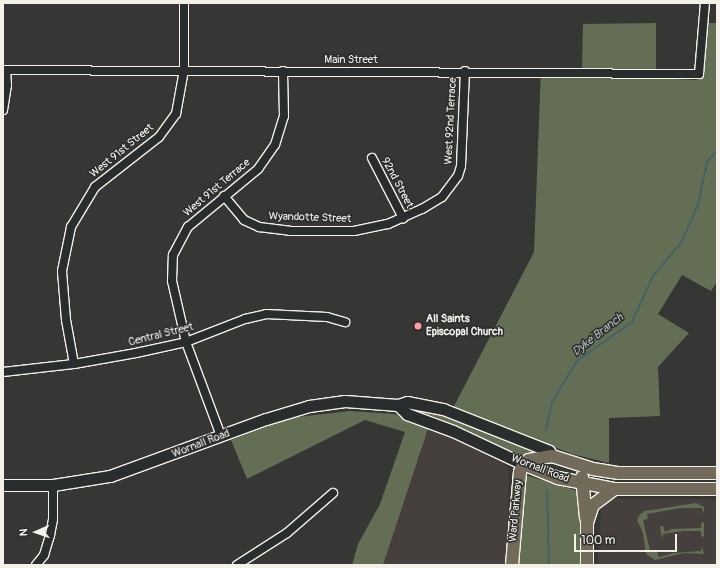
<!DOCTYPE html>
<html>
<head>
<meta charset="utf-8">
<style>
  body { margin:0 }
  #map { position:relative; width:720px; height:568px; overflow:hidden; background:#363635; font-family:Pangolin,sans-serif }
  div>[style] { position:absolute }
  .built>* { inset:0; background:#45403d }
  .green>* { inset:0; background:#636e54 }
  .stream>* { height:2px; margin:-1px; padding:0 1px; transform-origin:1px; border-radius:1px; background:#456366 }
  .roads { filter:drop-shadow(1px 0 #f4f1e8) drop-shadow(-1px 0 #f4f1e8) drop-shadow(0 1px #f4f1e8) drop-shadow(0 -1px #f4f1e8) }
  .minor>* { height:8px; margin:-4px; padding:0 4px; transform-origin:4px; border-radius:4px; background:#2a2d2e }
  .secondary>* { height:11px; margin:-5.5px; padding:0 5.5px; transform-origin:5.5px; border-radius:5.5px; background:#2a2d2e }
  .primary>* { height:12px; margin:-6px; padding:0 6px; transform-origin:6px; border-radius:6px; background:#736b5a }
  .dots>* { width:11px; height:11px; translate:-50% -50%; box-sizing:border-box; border:2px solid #2a2d2e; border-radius:50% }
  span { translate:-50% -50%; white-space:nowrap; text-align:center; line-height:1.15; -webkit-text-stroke:3px #2a2d2e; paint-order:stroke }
  .street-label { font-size:11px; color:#f4f1e8 }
  .poi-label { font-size:11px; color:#f4f1e8; font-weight:700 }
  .left { translate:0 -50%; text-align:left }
  .water-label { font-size:12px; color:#aeb8b4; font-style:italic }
  .frame { position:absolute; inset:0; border:4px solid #f4f1e8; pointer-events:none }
  .north { position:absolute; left:16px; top:512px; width:40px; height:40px; -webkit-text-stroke:3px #2a2d2e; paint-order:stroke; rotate:268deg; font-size:11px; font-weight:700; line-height:16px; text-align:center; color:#f4f1e8 }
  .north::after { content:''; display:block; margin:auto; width:14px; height:18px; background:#f4f1e8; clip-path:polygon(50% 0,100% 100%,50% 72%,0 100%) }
  .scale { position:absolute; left:574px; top:534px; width:103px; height:18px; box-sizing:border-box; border:2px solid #f4f1e8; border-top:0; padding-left:5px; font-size:12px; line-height:14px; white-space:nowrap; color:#f4f1e8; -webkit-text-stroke:3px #2a2d2e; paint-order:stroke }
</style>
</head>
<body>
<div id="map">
  <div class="built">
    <div style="clip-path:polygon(429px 426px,504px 464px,509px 469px,507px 565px,383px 565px)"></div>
    <div style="clip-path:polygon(609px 499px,717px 499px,717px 565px,597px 565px,601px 507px)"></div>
  </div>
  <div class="green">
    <div style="clip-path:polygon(656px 23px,656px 78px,696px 80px,702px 76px,708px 23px,717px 23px,717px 282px,711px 291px,682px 275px,658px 314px,689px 333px,658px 367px,660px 416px,609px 418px,609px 463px,572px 454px,453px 408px,534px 252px,541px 68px,582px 69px,583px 24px)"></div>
    <div style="clip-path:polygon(404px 405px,452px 418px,538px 451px,521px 458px,436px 417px,404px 408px)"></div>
    <div style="clip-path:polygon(350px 411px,394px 414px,429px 426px,383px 565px,352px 565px,358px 544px,380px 504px,405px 432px,365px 420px,247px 479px,231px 440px,289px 418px)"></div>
    <div style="clip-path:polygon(525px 475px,582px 492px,581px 565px,516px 565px)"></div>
    <div style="clip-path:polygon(696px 503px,704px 507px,704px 514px,702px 508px,680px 508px,647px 514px,648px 519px,643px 520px,650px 551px,656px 550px,659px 557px,674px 553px,701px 551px,702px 546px,704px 554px,684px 553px,655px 560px,646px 554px,643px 533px,637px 520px,640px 514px,645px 511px)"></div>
    <div style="clip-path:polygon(704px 522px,704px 537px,701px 536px,701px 531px,683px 531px,663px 534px,662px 540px,660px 526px,663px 526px,665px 532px,672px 529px,701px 528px,701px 523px)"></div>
  </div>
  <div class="stream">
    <div style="left:546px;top:430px;width:29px;rotate:-78deg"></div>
    <div style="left:552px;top:402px;width:48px;rotate:-58.6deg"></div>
    <div style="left:577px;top:361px;width:67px;rotate:-35.3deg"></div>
    <div style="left:632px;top:322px;width:51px;rotate:-65.5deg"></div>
    <div style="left:653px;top:276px;width:43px;rotate:-49.7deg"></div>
    <div style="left:681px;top:243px;width:42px;rotate:-65.9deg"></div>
    <div style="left:698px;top:205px;width:45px;rotate:-78.4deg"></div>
    <div style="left:707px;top:161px;width:13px;rotate:-42deg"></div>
    <div style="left:547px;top:490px;width:75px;rotate:88.5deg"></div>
  </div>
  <div class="roads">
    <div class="minor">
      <div style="left:3px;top:70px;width:696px;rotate:0.33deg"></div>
      <div style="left:699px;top:74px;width:71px;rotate:-85.2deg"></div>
      <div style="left:3px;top:110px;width:25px;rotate:-81deg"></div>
      <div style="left:7px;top:85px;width:15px;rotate:-94deg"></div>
      <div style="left:372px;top:158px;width:68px;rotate:62.7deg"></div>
      <div style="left:224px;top:196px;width:31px;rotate:50deg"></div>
      <div style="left:244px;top:220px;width:17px;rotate:25deg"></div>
      <div style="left:259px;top:227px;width:31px;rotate:7deg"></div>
      <div style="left:290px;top:231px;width:64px"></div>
      <div style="left:354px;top:231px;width:35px;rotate:-12deg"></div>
      <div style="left:388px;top:224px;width:37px;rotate:-24deg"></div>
      <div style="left:422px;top:209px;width:23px;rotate:-31deg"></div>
      <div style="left:442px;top:197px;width:26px;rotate:-53deg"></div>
      <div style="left:458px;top:176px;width:10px;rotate:-73deg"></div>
      <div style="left:461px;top:166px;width:95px;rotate:-87.6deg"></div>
      <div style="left:74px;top:364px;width:45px;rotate:-100.3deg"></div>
      <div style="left:66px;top:320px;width:49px;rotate:-94.7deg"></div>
      <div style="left:62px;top:271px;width:45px;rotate:-78.4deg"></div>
      <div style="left:71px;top:227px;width:47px;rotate:-59deg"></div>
      <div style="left:95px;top:187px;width:81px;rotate:-38deg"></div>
      <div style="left:159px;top:137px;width:29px;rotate:-54deg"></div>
      <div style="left:176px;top:114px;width:45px;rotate:-79.7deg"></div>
      <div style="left:184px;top:70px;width:67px;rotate:-90deg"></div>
      <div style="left:3px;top:372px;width:71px;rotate:-6.4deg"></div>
      <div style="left:74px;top:364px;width:63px;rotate:-10.1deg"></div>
      <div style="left:136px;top:353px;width:51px;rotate:-12.4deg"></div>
      <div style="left:186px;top:342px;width:63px;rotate:-21.3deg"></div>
      <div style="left:245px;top:319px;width:22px;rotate:-13deg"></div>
      <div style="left:266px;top:314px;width:61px;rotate:2.8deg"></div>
      <div style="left:327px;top:317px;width:19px;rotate:16deg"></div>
      <div style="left:221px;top:436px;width:100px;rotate:-110.4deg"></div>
      <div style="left:186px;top:342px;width:63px;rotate:-102.9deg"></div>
      <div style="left:172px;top:281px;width:26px;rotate:-88deg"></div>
      <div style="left:173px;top:255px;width:32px;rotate:-62deg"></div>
      <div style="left:188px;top:227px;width:91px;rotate:-39.6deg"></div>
      <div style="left:258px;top:169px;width:29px;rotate:-55deg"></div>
      <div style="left:275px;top:145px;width:30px;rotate:-73deg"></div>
      <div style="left:284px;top:116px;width:45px;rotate:-91.3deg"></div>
      <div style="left:36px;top:565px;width:13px;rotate:-51deg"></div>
      <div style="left:44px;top:555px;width:21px;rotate:-73deg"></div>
      <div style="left:50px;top:535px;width:16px;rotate:-79deg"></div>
      <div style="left:53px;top:519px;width:34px;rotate:-90deg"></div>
      <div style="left:237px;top:565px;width:59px;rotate:-32.6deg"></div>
      <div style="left:287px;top:533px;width:61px;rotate:-41deg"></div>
    </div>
    <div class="secondary">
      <div style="left:398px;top:405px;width:13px;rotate:45deg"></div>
      <div style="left:407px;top:414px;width:49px;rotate:20.3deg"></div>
      <div style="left:453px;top:431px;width:77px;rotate:25.2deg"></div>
      <div style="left:3px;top:485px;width:50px"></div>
      <div style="left:53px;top:485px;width:58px;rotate:-9deg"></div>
      <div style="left:110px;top:476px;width:166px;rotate:-20.1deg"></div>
      <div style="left:266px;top:419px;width:45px;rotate:-16.8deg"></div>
      <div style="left:309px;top:406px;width:36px;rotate:-8deg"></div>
      <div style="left:345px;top:401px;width:53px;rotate:4.3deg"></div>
      <div style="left:398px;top:405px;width:9px;rotate:-18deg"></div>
      <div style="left:407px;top:402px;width:37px;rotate:11deg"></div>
      <div style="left:443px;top:409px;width:114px;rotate:21.6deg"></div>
      <div style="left:549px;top:451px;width:6px;rotate:59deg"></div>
    </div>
    <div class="primary">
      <div style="left:523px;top:464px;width:38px;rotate:22deg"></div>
      <div style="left:558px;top:478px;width:57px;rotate:11.1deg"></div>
      <div style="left:614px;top:489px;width:103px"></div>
      <div style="left:582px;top:477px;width:41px;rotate:84.4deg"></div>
      <div style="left:512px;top:565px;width:93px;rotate:-85.1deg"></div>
      <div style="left:520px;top:472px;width:9px;rotate:-69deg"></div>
      <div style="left:523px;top:464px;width:7px;rotate:-34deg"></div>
      <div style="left:529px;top:460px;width:23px;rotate:-10deg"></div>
      <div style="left:552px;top:456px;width:43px;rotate:17.6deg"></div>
      <div style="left:593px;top:469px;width:26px;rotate:9deg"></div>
      <div style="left:619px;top:473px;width:98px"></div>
      <div style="left:587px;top:565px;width:42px;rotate:-90deg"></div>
      <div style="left:587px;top:523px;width:19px;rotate:-72deg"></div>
      <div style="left:593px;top:505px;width:26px;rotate:-37deg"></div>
    </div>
  </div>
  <div class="dots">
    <div style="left:418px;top:326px;background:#ff9aa2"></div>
  </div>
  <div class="street-label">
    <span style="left:351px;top:60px">Main Street</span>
    <span style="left:451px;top:121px;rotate:-87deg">West 92nd Terrace</span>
    <span style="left:122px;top:151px;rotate:-39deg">West 91st Street</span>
    <span style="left:397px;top:183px;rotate:62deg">92nd Street</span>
    <span style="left:217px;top:188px;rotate:-40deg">West 91st Terrace</span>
    <span style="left:310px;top:218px;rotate:2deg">Wyandotte Street</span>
    <span style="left:161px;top:335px;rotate:-14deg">Central Street</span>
    <span style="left:201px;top:444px;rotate:-21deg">Wornall Road</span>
    <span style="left:540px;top:469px;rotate:21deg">Wornall Road</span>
    <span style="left:516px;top:511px;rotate:-85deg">Ward Parkway</span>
  </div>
  <div class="poi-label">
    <span class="left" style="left:426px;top:326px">All Saints<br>Episcopal Church</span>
  </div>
  <div class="water-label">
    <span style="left:598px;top:335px;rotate:-38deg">Dyke Branch</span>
  </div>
  <div class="frame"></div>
  <div class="north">N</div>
  <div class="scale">100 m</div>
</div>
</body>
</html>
